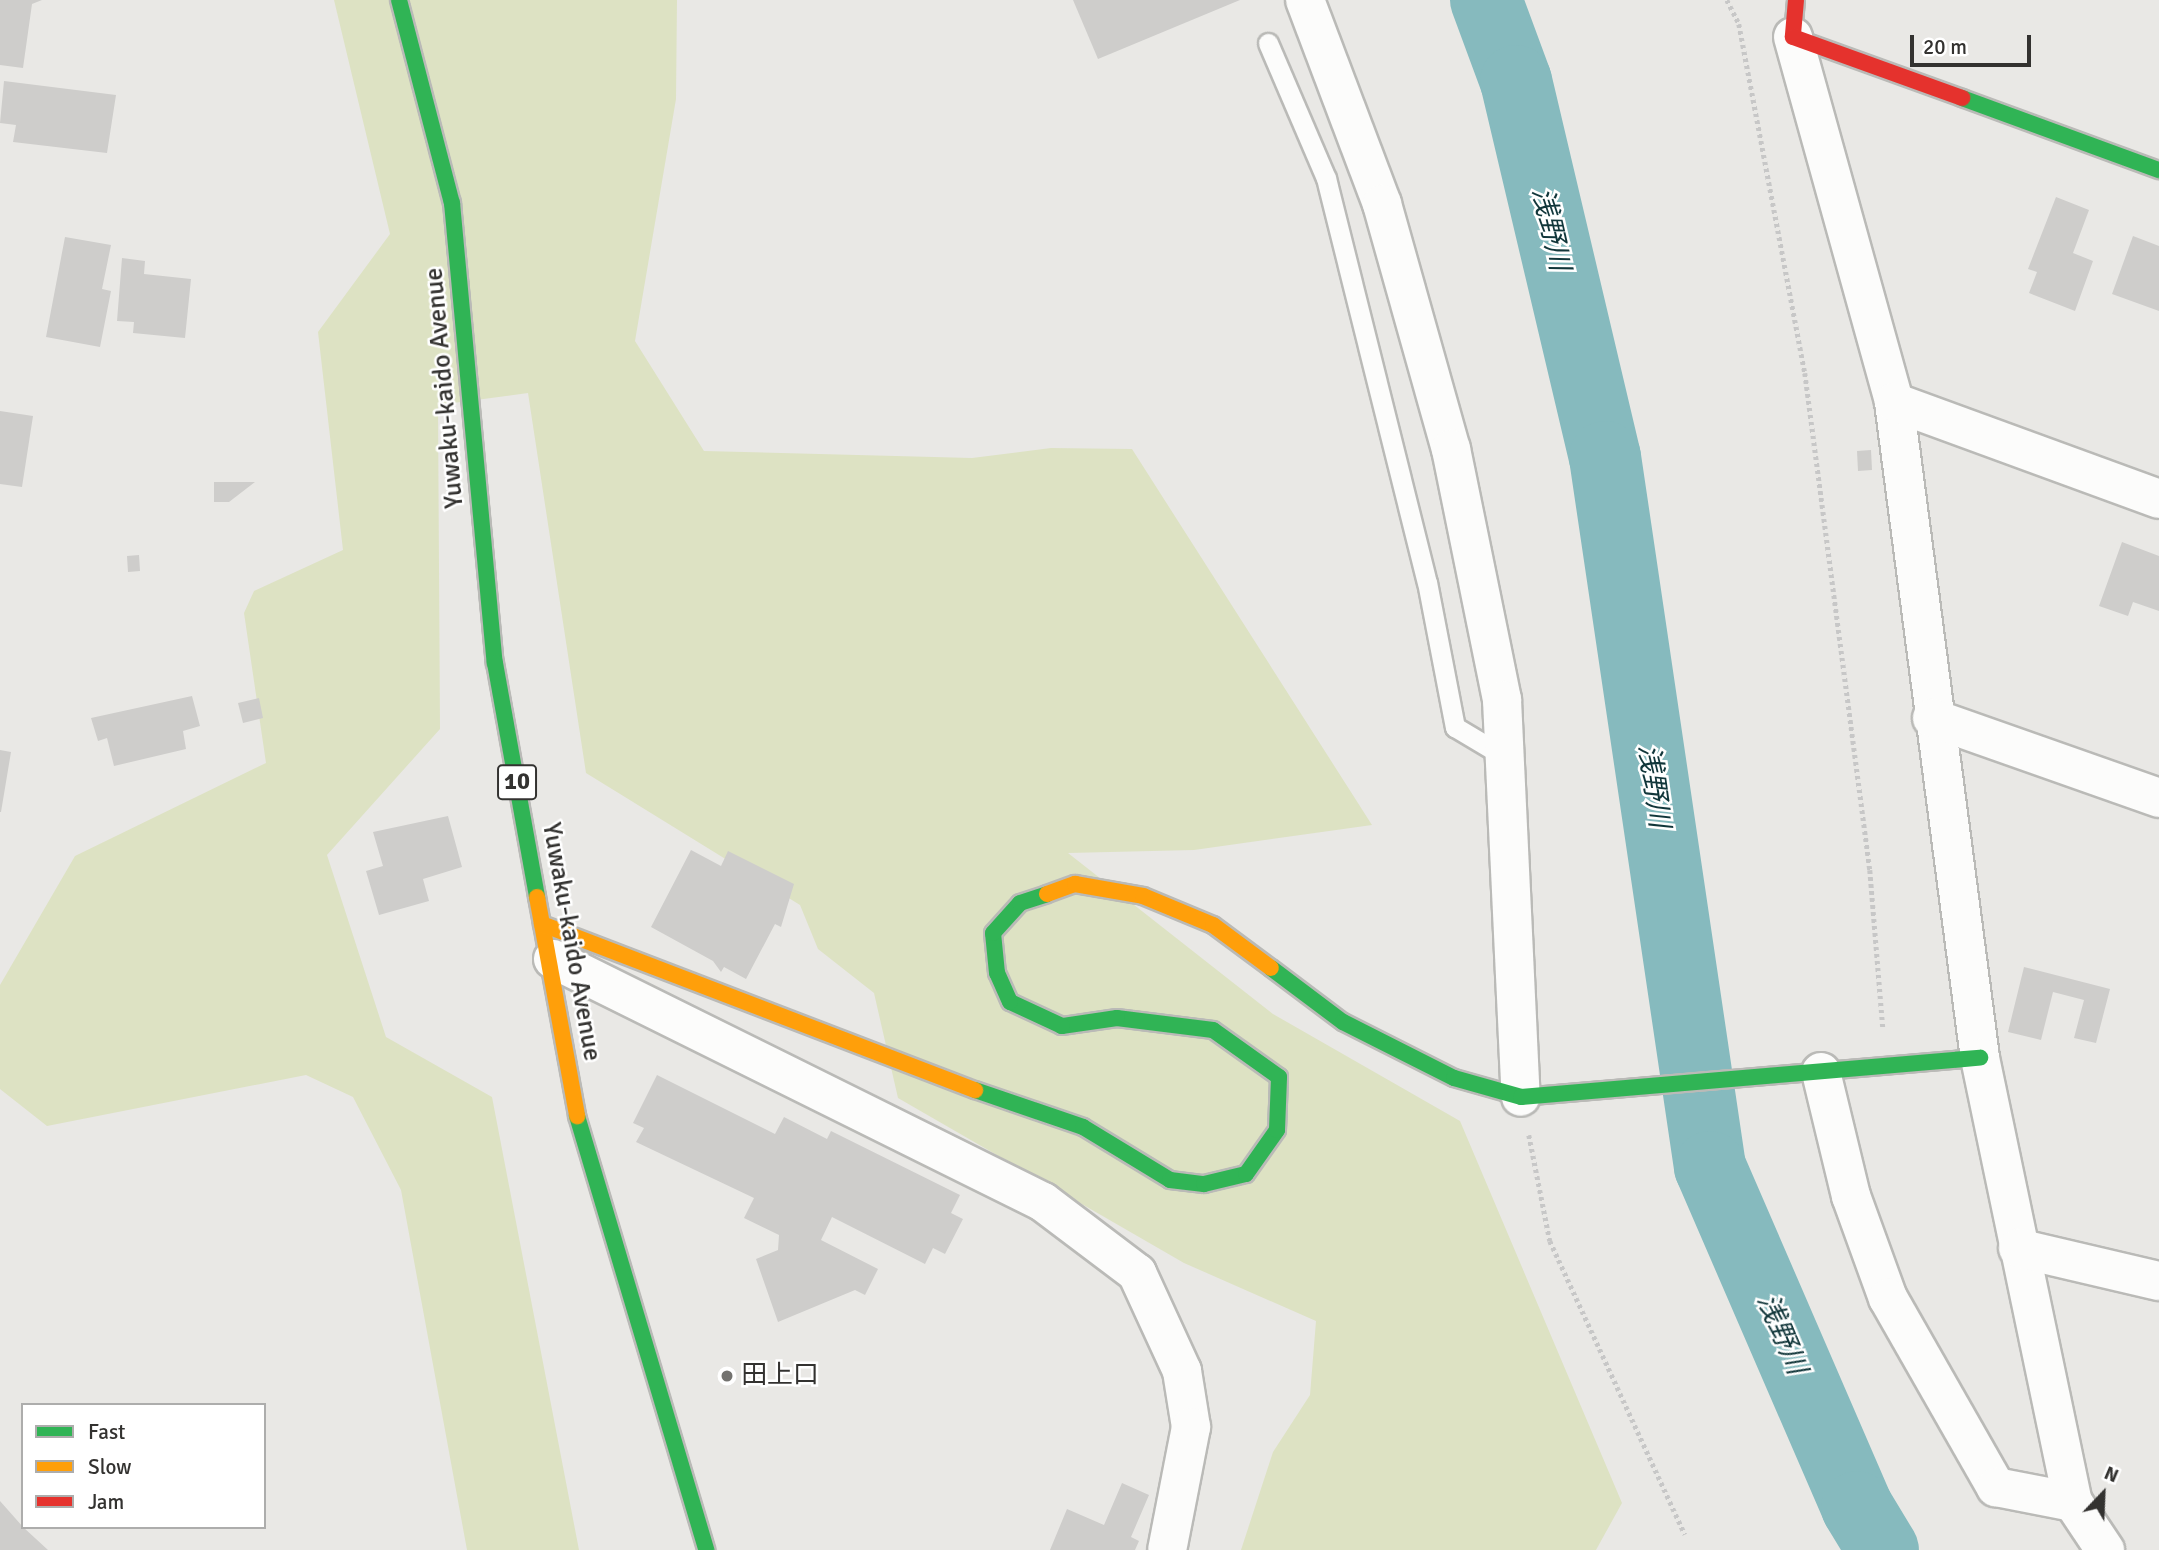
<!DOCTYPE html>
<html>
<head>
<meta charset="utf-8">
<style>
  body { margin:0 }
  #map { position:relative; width:2159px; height:1550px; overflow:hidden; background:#e9e8e5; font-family:Signika,"Noto Sans JP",sans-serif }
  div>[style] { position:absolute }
  .green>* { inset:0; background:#dde2c3 }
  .river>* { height:72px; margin:-36px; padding:0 36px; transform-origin:36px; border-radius:36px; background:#86babe }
  .building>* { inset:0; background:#cecdcb }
  .path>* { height:4.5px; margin-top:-2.25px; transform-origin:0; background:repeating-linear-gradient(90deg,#c7c7c7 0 3.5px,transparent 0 7px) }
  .roads { filter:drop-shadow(2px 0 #babab7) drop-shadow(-2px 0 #babab7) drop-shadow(0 2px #babab7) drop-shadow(0 -2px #babab7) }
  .lane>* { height:19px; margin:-9.5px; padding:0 9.5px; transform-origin:9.5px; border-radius:9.5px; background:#fcfcfb }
  .street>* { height:38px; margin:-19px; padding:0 19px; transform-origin:19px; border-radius:19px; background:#fcfcfb }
  .fast>* { height:16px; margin:-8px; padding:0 8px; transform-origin:8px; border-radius:8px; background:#30b455 }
  .slow>* { height:16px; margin:-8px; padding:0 8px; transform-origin:8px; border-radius:8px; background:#ff9f0a }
  .jam>* { height:16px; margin:-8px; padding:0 8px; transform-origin:8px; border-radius:8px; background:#e5322d }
  .dots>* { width:19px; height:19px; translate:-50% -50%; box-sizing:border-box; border:4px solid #fff; border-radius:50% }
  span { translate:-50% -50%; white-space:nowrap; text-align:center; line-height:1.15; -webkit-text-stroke:5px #fff; paint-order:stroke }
  .shield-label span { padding:2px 5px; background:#fff; border:2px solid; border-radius:5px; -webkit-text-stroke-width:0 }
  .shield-label { font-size:24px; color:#333230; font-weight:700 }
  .street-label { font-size:26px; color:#333230 }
  .poi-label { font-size:26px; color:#333230 }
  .left { translate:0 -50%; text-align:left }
  .water-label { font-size:28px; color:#11363a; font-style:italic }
  .legend { position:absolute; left:21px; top:1403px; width:245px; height:126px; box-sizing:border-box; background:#fff; border:2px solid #adadac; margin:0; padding:9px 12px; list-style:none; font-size:21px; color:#333230 }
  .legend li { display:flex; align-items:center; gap:14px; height:35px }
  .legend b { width:35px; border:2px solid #adadac }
  .north { position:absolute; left:2068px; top:1459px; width:70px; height:70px; -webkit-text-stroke:5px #fff; paint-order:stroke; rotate:23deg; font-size:19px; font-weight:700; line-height:28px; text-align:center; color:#333230 }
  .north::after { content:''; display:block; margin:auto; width:24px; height:32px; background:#333230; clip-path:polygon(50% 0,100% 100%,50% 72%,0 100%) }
  .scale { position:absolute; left:1910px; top:35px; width:121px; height:32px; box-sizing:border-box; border:4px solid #333230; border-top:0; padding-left:9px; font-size:21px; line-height:24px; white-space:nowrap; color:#333230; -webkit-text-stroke:5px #fff; paint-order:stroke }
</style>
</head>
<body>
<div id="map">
  <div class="green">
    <div style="clip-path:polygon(334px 0,677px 0,676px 99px,635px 341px,704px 451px,972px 458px,1051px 448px,1132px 449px,1372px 825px,1194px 850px,1068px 853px,1273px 1014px,1460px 1121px,1622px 1503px,1596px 1550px,1241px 1550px,1273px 1452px,1310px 1395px,1316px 1321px,1184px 1263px,898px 1098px,874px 993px,818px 949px,800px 905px,586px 773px,528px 393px,438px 405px,440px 729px,327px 855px,386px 1037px,492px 1097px,579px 1550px,467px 1550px,401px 1190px,353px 1097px,306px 1075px,47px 1126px,0 1089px,0 985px,75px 856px,266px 763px,244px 613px,254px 591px,343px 550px,318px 332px,390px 234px)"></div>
  </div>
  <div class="river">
    <div style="left:1486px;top:0;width:86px;rotate:69.7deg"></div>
    <div style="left:1516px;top:81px;width:386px;rotate:76.7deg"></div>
    <div style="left:1605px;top:457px;width:718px;rotate:81.59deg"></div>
    <div style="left:1710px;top:1167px;width:370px;rotate:66.6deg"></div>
    <div style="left:1857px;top:1507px;width:50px;rotate:58.8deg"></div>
  </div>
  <div class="building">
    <div style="clip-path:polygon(0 0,42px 0,32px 4px,23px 68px,0 65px)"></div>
    <div style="clip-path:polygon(1073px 0,1240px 0,1098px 59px)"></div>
    <div style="clip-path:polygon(4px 81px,116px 95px,107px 153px,13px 142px,16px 125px,0 123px)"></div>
    <div style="clip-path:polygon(2056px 197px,2089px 210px,2073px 253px,2093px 261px,2075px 311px,2029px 293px,2037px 272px,2028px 269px)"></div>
    <div style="clip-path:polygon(2133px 236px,2159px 246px,2159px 311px,2112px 294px)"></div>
    <div style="clip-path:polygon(65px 237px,111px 245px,102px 289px,111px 291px,100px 347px,46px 337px)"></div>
    <div style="clip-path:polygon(122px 258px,145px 261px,144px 274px,191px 279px,185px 338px,133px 333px,134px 322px,117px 321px)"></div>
    <div style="clip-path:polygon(0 411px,33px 416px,22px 487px,0 484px)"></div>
    <div style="clip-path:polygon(1871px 450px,1872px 470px,1858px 471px,1857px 451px)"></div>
    <div style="clip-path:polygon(214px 482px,255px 482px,229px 502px,214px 502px)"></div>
    <div style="clip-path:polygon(2122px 542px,2159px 556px,2159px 611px,2133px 602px,2128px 616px,2099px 606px)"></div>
    <div style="clip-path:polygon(139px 555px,140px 571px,128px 572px,127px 556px)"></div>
    <div style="clip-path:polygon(192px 696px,200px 726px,183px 731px,186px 749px,114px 766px,107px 738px,98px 741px,91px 718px)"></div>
    <div style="clip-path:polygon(259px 698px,263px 718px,243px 723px,238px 703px)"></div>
    <div style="clip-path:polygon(0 750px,11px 752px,1px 812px,0 812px)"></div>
    <div style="clip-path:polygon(448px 816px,462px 867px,423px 879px,429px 901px,379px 915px,366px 871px,383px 866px,373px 832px)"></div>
    <div style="clip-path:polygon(691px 850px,721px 866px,728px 851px,794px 884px,781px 927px,775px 924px,746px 979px,724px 967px,721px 972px,713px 961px,651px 927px)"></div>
    <div style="clip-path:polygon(2024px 967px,2110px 989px,2096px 1043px,2074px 1038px,2084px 1000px,2053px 992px,2041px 1040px,2008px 1032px)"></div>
    <div style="clip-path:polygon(657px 1075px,775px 1134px,784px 1117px,827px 1139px,831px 1131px,960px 1195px,951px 1213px,963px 1219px,945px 1254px,933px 1248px,925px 1264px,832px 1217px,821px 1240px,878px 1269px,865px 1295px,855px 1290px,778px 1322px,756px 1259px,778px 1250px,779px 1235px,744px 1218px,754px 1198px,636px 1142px,644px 1128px,633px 1123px)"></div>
    <div style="clip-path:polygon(1122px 1483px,1149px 1495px,1131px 1537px,1139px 1541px,1135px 1550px,1050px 1550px,1067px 1509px,1104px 1525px)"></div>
    <div style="clip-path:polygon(0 1501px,23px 1527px,48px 1550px,0 1550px)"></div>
  </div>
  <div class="path">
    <div style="left:1727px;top:0;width:27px;rotate:63deg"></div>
    <div style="left:1739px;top:24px;width:355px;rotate:79.3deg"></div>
    <div style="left:1805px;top:373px;width:501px;rotate:82.55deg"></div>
    <div style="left:1870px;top:870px;width:159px;rotate:85.3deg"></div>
    <div style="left:1529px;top:1135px;width:108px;rotate:78.8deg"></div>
    <div style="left:1550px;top:1241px;width:323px;rotate:65.3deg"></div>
  </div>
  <div class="roads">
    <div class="lane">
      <div style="left:1268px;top:43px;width:147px;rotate:66.8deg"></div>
      <div style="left:1326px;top:178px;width:416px;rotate:76deg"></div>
      <div style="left:1427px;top:582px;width:148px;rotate:79.1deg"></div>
      <div style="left:1455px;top:727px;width:61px;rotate:30.8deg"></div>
    </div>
    <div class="street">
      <div style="left:1305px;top:0;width:218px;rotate:69.3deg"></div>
      <div style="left:1382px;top:204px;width:255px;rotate:74.3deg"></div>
      <div style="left:1451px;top:449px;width:256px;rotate:78.5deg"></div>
      <div style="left:1502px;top:700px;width:397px;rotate:87.3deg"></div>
      <div style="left:1793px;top:37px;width:379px;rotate:74.5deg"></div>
      <div style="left:1894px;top:402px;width:662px;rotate:82.53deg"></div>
      <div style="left:1980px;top:1058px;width:454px;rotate:78.2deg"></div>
      <div style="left:2073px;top:1502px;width:58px;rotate:56.3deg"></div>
      <div style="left:1894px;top:402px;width:282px;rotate:20.1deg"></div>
      <div style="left:1932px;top:718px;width:241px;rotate:19.4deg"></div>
      <div style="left:553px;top:959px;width:547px;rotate:26.38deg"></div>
      <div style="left:1043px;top:1202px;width:118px;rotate:37.1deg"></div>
      <div style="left:1137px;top:1273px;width:108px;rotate:65.3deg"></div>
      <div style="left:1182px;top:1371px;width:57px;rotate:80.9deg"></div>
      <div style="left:1191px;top:1427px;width:125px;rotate:101deg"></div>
      <div style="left:1821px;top:1072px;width:128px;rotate:76.4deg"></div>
      <div style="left:1851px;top:1196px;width:109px;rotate:70.1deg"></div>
      <div style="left:1888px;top:1298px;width:218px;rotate:60.3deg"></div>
      <div style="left:1996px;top:1487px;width:78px;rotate:11deg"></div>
      <div style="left:2018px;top:1248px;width:145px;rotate:13.2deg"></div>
    </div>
    <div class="fast">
      <div style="left:399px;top:0;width:210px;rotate:75.4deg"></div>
      <div style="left:452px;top:203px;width:462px;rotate:84.7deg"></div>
      <div style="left:495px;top:663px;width:238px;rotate:79.8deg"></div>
      <div style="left:1962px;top:98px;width:210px;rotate:20.1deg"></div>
      <div style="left:1271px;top:968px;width:90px;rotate:36.9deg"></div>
      <div style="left:1343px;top:1022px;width:124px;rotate:26.8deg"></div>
      <div style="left:1454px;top:1078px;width:70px;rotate:15.8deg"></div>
      <div style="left:1521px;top:1097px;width:461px;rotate:-4.9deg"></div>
      <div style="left:975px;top:1090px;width:114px;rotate:18.9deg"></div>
      <div style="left:1083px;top:1127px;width:102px;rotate:31.3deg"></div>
      <div style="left:1170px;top:1180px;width:34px;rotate:7deg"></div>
      <div style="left:1204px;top:1184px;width:43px;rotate:-13.4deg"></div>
      <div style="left:1246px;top:1174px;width:54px;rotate:-54.8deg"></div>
      <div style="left:1277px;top:1130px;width:53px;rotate:-87.8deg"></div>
      <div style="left:1279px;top:1077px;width:81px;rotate:-144.5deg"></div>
      <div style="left:1213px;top:1030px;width:97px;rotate:-172.9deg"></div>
      <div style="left:1117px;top:1018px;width:56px;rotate:171.7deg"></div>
      <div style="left:1062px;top:1026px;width:57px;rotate:-155.2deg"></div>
      <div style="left:1010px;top:1002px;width:32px;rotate:-114deg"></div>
      <div style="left:997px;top:973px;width:40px;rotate:-95.7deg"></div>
      <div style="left:993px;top:933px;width:40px;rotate:-48deg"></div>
      <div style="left:1020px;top:903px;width:28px;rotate:-18deg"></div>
      <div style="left:577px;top:1116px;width:453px;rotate:73.4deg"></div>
    </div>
    <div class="slow">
      <div style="left:1047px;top:894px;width:30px;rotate:-20deg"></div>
      <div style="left:1075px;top:884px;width:69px;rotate:10deg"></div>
      <div style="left:1143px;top:896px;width:76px;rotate:22.5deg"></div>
      <div style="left:1213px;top:925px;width:72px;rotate:36.6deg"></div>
      <div style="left:537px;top:897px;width:223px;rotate:79.6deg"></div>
      <div style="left:542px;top:924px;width:464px;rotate:21deg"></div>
    </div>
    <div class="jam">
      <div style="left:1796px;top:0;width:37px;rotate:95deg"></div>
      <div style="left:1793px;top:37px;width:180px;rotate:19.8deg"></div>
    </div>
  </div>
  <div class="dots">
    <div style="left:727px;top:1376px;background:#73726f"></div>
  </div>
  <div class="shield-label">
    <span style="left:517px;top:782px">10</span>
  </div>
  <div class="street-label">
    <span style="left:445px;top:388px;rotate:-95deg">Yuwaku-kaido Avenue</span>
    <span style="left:571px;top:942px;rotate:80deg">Yuwaku-kaido Avenue</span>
  </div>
  <div class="poi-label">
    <span class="left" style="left:741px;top:1376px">田上口</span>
  </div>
  <div class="water-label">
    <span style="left:1551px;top:229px;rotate:77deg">浅野川</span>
    <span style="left:1654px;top:786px;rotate:82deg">浅野川</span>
    <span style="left:1782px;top:1334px;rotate:67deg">浅野川</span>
  </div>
  <ul class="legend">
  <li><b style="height:9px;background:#30b455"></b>Fast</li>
  <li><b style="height:9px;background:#ff9f0a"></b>Slow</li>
  <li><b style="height:9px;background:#e5322d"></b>Jam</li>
  </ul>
  <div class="north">N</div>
  <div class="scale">20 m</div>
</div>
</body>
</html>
